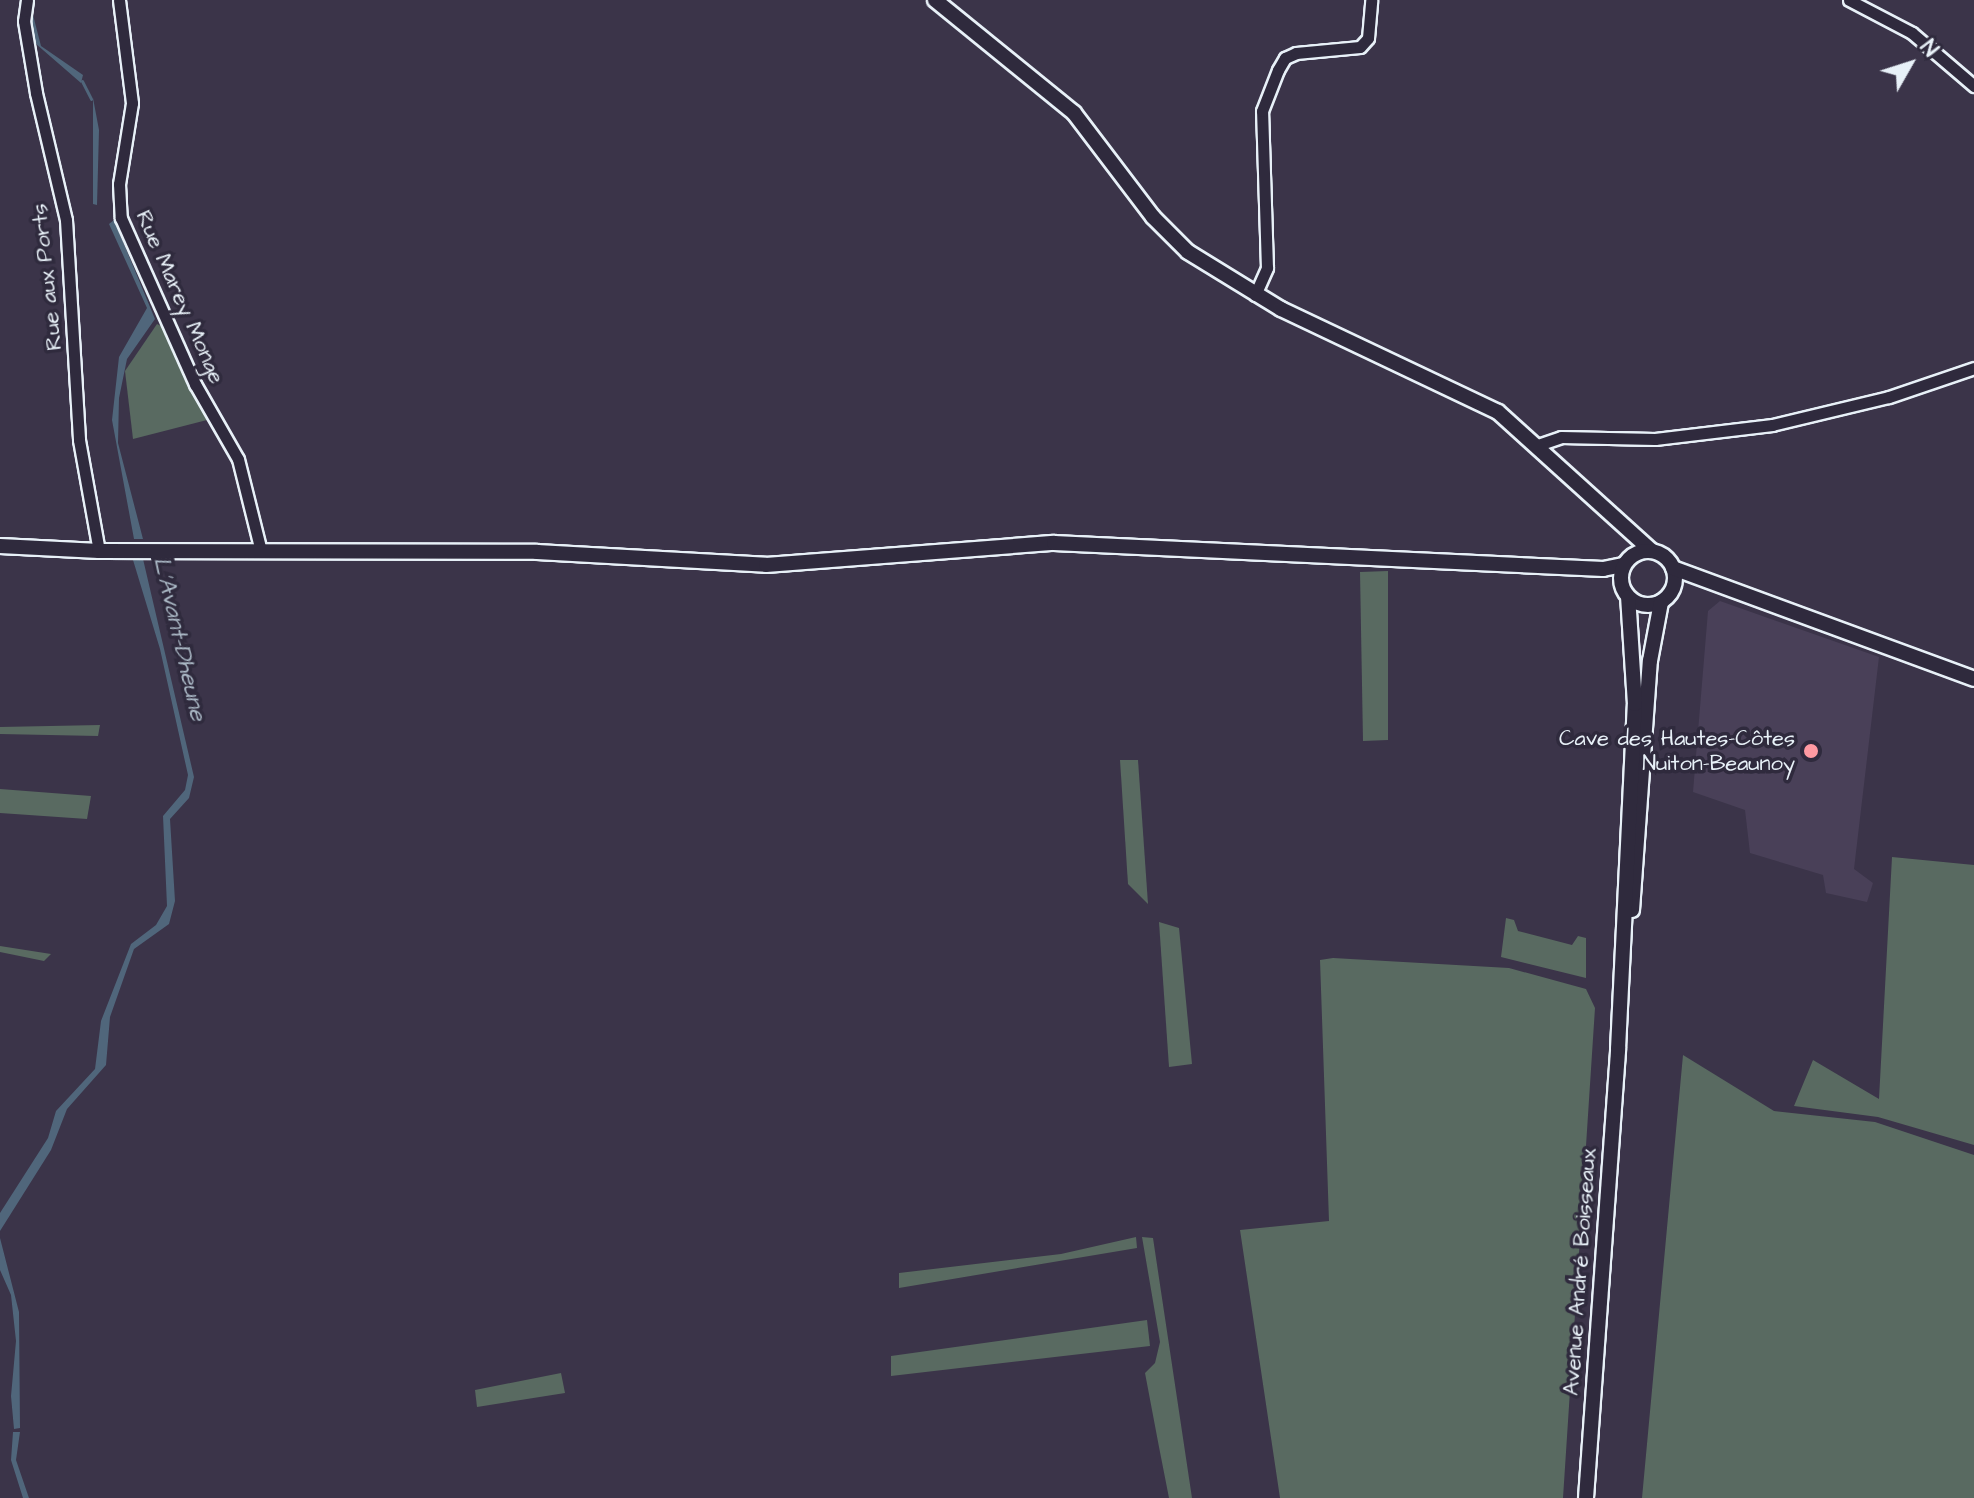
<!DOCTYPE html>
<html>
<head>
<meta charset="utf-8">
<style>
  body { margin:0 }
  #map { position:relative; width:1974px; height:1498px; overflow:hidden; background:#3b3449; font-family:"Architects Daughter",sans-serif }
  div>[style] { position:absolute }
  .built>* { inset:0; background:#494058 }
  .green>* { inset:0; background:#596a61 }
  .water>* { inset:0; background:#50667b }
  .stream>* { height:3px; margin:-1.5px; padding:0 1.5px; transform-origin:1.5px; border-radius:1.5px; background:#50667b }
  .roads { filter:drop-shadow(2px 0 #e8f1f8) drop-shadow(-2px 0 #e8f1f8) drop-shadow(0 2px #e8f1f8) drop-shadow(0 -2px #e8f1f8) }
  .minor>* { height:11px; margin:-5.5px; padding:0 5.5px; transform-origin:5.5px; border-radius:5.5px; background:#2f2a3d }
  .major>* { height:14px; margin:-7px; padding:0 7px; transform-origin:7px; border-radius:7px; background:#2f2a3d }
  .major>.ring { margin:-7px; padding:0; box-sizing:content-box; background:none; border:14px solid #2f2a3d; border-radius:50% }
  .dots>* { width:22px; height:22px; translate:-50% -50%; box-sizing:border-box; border:4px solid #2f2a3d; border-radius:50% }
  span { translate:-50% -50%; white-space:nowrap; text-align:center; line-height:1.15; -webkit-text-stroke:7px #2f2a3d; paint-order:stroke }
  .street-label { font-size:22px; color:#e8f1f8 }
  .poi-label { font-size:22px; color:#e8f1f8 }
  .right { translate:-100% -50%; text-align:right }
  .water-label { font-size:24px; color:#abb9c6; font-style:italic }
  .north { position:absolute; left:1870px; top:24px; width:80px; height:80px; -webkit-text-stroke:6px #2f2a3d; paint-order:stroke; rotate:51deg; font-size:22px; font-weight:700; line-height:32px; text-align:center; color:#e8f1f8 }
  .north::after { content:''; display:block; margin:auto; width:28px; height:36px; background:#e8f1f8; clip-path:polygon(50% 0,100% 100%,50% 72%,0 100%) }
</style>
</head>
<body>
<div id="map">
  <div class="built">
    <div style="clip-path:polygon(1720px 601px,1879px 657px,1854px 869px,1873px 883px,1867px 902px,1826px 893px,1823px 875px,1750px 853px,1745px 810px,1693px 792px,1708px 611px)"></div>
  </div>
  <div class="green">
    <div style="clip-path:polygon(157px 324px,163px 327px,207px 420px,133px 439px,125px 371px)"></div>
    <div style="clip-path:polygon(1388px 571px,1388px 740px,1363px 741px,1360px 572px)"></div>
    <div style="clip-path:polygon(100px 725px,98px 736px,0 734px,0 727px)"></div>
    <div style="clip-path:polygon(1120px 760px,1138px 760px,1148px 904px,1128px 884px)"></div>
    <div style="clip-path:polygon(0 789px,91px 796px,87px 819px,0 813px)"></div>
    <div style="clip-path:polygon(1892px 857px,1974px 865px,1974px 1145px,1878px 1117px,1794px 1106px,1813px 1060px,1879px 1099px)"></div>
    <div style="clip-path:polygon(1506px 918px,1514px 920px,1518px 931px,1572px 945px,1578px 936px,1586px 938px,1586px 978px,1501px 957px)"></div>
    <div style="clip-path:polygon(1159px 922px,1179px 928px,1192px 1064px,1169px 1067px)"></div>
    <div style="clip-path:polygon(0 946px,51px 954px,44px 961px,0 952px)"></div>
    <div style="clip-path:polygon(1333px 958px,1509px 968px,1586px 989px,1595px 1008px,1563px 1498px,1280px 1498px,1240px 1230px,1329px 1221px,1320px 960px)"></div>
    <div style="clip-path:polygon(1683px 1055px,1774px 1111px,1875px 1122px,1974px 1155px,1974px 1498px,1642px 1498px)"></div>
    <div style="clip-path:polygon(1136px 1237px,1137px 1248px,899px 1288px,899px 1273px,1061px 1254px)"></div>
    <div style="clip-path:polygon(1142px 1237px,1153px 1238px,1192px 1498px,1169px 1498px,1159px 1447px,1145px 1373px,1155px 1363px,1160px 1342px)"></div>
    <div style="clip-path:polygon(1147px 1320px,1150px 1346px,891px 1376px,891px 1356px)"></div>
    <div style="clip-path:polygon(561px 1373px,565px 1393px,477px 1407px,475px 1390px)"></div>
  </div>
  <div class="water">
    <div style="clip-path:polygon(32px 11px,41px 46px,83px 75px,81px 83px,28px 37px,27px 12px)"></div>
    <div style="clip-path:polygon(93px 98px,99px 130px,97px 205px,93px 204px)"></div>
    <div style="clip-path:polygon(114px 220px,155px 319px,127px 359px,119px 398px,118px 443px,143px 539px,134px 539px,112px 420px,119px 357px,147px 308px,109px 224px)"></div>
    <div style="clip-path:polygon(143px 559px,194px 777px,189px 798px,170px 819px,175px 901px,169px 924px,134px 949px,110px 1017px,106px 1065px,67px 1109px,51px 1150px,0 1231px,0 1213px,48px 1138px,56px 1111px,95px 1069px,101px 1021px,131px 944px,156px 925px,167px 906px,163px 816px,185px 790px,188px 775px,160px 649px,133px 560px)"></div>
    <div style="clip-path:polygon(0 1238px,19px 1312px,20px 1428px,14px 1429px,11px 1396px,16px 1341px,11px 1295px,0 1270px)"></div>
    <div style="clip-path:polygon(13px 1432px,20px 1432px,16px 1460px,29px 1498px,23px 1498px,11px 1460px)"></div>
  </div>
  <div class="stream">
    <div style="left:82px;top:81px;width:20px;rotate:63deg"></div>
  </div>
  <div class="roads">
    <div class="minor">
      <div style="left:27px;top:0;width:21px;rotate:98deg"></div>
      <div style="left:24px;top:21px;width:73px;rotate:80.5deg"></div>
      <div style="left:36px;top:93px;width:130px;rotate:76.7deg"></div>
      <div style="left:66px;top:220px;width:220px;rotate:86.6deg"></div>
      <div style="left:79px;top:440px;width:113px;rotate:79.8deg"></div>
      <div style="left:119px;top:0;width:104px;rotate:82.8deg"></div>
      <div style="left:132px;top:103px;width:82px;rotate:99.1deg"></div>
      <div style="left:119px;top:184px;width:34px;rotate:87deg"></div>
      <div style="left:121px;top:218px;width:182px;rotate:66deg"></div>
      <div style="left:195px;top:384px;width:86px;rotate:60.2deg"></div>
      <div style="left:238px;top:459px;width:95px;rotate:76deg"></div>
      <div style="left:1849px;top:0;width:71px;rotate:27.6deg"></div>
      <div style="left:1912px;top:33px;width:82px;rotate:40.5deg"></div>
      <div style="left:1255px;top:295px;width:30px;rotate:-66deg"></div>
      <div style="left:1267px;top:268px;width:157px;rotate:-91.8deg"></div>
      <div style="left:1262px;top:111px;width:44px;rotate:-68.7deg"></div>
      <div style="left:1278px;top:70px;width:14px;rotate:-60deg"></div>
      <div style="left:1285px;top:58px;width:12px;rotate:-24deg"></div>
      <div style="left:1296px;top:53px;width:64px;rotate:-5.4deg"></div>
      <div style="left:1360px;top:47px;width:12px;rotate:-48deg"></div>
      <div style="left:1368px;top:38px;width:38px;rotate:-85deg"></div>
      <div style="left:1538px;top:445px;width:24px;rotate:-19deg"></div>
      <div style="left:1561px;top:437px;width:94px;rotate:1.2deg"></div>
      <div style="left:1655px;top:439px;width:118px;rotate:-6.8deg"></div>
      <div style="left:1772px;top:425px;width:120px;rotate:-13.5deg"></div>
      <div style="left:1889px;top:397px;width:90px;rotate:-18.8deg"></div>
    </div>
    <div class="major">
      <div style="left:935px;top:0;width:179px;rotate:39.1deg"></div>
      <div style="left:1074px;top:113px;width:131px;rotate:52.8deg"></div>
      <div style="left:1153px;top:217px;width:49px;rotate:45deg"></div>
      <div style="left:1188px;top:252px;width:109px;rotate:31.5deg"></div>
      <div style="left:1281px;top:309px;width:240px;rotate:25.4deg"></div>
      <div style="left:1498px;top:412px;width:207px;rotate:42.1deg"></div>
      <div style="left:0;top:546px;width:99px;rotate:2.9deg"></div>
      <div style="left:99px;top:551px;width:438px;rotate:0.1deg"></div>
      <div style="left:537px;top:552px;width:229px;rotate:3.2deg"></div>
      <div style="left:766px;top:565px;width:289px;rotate:-4.4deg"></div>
      <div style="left:1054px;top:543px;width:550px;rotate:2.71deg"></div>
      <div style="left:1603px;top:569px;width:21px;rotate:-11deg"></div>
      <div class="ring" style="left:1621px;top:551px;width:40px;height:40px"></div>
      <div style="left:1673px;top:568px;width:321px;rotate:20.2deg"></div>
      <div style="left:1632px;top:910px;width:250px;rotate:-85.9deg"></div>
      <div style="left:1650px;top:661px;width:60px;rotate:-79.4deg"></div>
      <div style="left:1586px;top:1498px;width:450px;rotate:-85.9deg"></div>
      <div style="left:1618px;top:1049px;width:345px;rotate:-87.2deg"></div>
      <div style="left:1635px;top:704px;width:107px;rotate:-93.7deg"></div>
    </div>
  </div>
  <div class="dots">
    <div style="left:1811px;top:751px;background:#ff9aa2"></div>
  </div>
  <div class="street-label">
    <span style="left:47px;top:277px;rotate:-96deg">Rue aux Ports</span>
    <span style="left:180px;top:297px;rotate:66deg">Rue Marey Monge</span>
    <span style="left:1580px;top:1272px;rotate:-86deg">Avenue André Boisseaux</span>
  </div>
  <div class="poi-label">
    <span class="right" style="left:1795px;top:751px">Cave des Hautes-Côtes<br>Nuiton-Beaunoy</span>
  </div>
  <div class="water-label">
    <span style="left:179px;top:639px;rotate:77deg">L'Avant-Dheune</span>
  </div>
  <div class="north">N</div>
</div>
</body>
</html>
